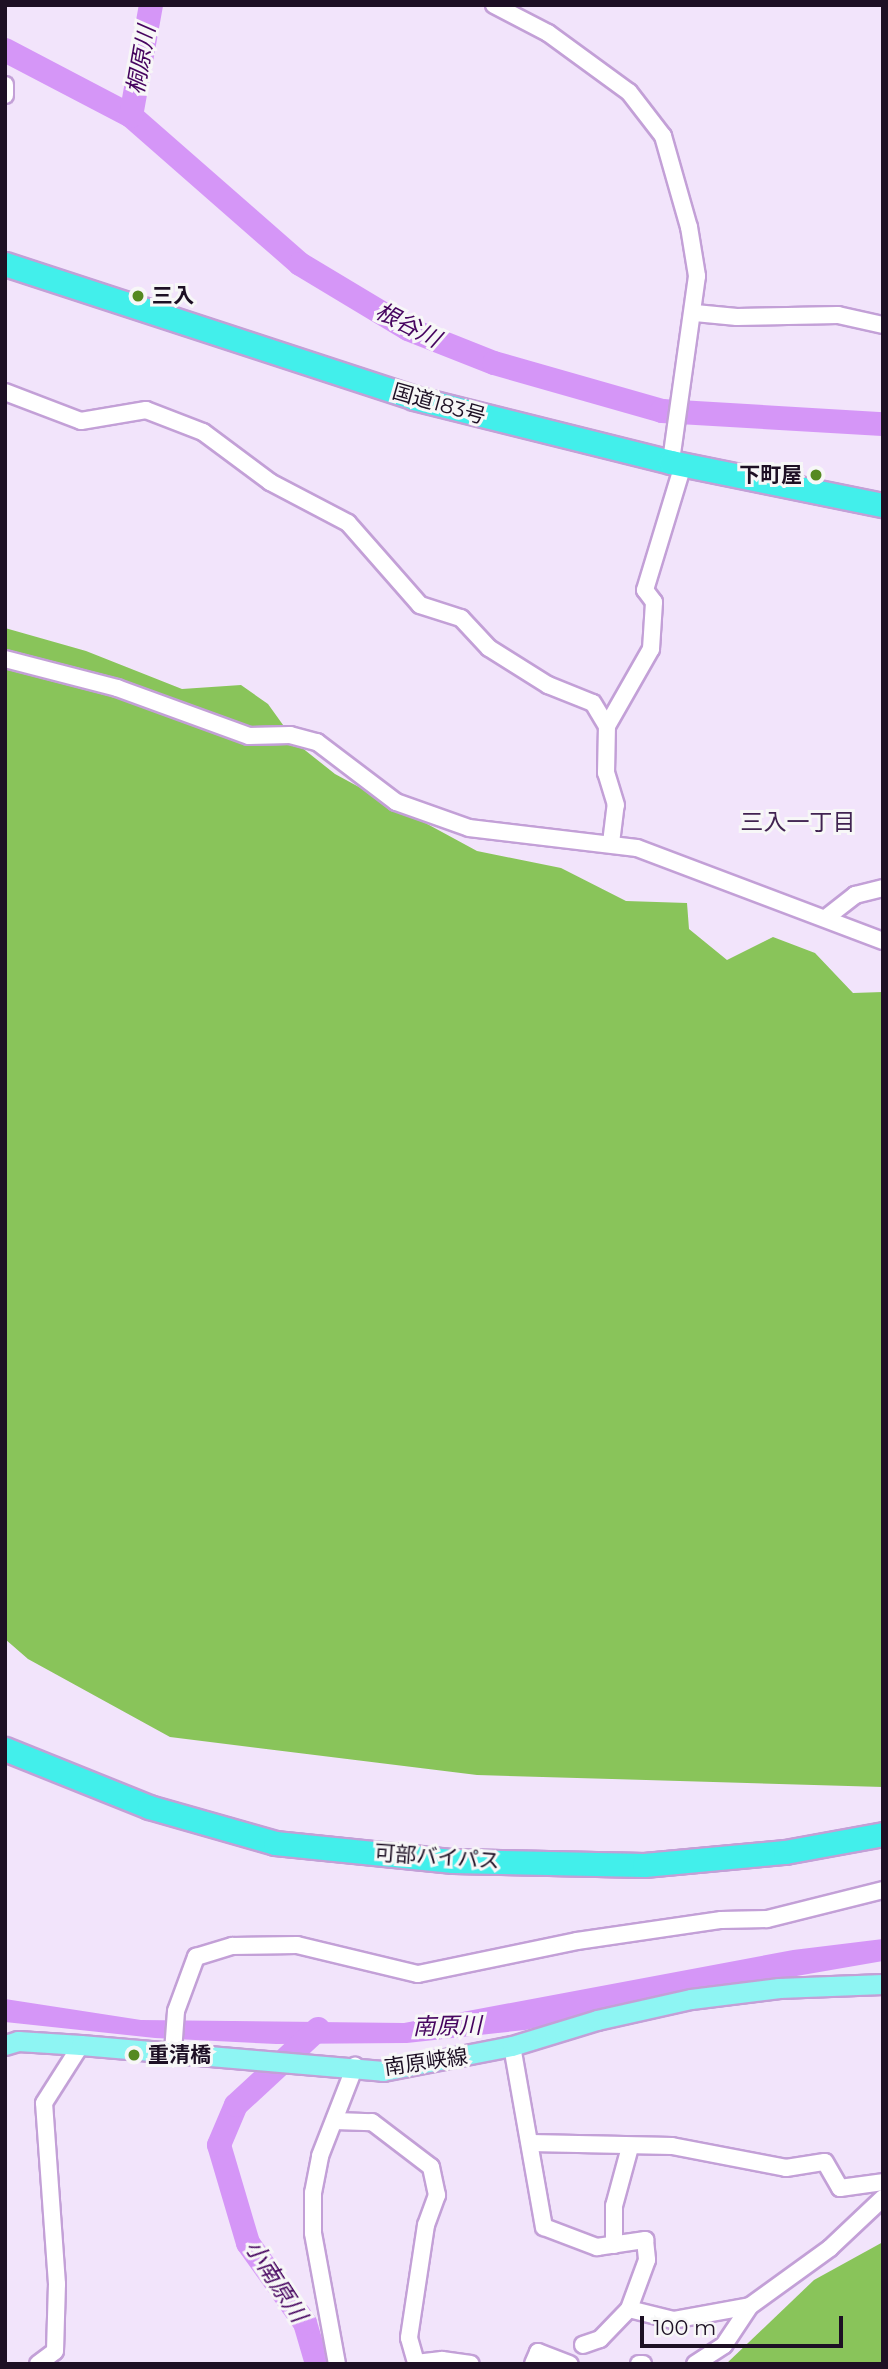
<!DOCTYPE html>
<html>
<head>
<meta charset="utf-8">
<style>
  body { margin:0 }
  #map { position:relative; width:888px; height:2369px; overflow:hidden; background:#f2e4fb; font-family:Montserrat,"Noto Sans JP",sans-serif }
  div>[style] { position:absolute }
  .forest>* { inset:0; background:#89c45a }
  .water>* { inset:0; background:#d596f7 }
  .river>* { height:24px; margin:-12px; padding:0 12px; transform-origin:12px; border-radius:12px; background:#d596f7 }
  .roads { filter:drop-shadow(2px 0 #c3a0d7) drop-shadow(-2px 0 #c3a0d7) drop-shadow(0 2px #c3a0d7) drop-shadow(0 -2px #c3a0d7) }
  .minor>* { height:16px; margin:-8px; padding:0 8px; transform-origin:8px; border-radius:8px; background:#fff }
  .major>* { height:19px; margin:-9.5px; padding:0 9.5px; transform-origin:9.5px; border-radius:9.5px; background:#8ef5f3 }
  .highway>* { height:23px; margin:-11.5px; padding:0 11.5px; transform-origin:11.5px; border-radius:11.5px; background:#42efeb }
  .dots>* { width:19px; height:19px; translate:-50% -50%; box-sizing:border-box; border:4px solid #f7f7f7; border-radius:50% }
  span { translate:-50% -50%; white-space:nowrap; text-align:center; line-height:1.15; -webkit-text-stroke:6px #f7f7f7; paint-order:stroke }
  .poi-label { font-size:21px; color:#1d1024; font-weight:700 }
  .left { translate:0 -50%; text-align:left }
  .right { translate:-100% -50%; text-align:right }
  .street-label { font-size:21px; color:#1d1024 }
  .water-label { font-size:23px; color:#46045f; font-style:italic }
  .neighbourhood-label { font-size:23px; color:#412351 }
  .frame { position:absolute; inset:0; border:7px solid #1d1024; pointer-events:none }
  .scale { position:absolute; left:640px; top:2316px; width:203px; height:32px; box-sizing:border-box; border:4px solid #1d1024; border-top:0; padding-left:9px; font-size:21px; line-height:24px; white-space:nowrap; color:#1d1024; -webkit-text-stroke:5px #f7f7f7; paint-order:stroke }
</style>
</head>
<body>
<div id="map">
  <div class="forest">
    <div style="clip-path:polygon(5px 628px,86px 651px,182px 689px,241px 685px,268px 704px,296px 743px,335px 774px,477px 851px,561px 868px,626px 901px,687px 903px,689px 929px,727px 960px,773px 937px,815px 953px,853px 993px,883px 992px,883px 1787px,477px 1775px,170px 1737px,28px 1659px,5px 1639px)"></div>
    <div style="clip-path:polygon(883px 2242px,883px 2364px,726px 2364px,814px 2280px)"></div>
  </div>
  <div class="water">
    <div style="clip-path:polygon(883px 1939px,883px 1961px,670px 1998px,525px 2030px,407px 2043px,276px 2044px,155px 2038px,5px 2022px,5px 1999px,141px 2020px,404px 2023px,793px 1950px)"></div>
  </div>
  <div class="river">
    <div style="left:5px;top:50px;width:142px;rotate:27.6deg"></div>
    <div style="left:131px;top:116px;width:225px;rotate:41.2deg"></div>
    <div style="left:300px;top:264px;width:126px;rotate:31deg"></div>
    <div style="left:408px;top:329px;width:92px;rotate:21.6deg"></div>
    <div style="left:494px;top:363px;width:175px;rotate:15.9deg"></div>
    <div style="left:662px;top:411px;width:221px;rotate:3.4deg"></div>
    <div style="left:131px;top:116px;width:113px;rotate:-79.8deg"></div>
    <div style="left:317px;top:2364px;width:43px;rotate:-106.3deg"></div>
    <div style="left:305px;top:2323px;width:98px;rotate:-125.5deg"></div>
    <div style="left:248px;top:2243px;width:102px;rotate:-106.5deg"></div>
    <div style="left:219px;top:2145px;width:43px;rotate:-67deg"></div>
    <div style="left:236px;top:2105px;width:112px;rotate:-42.8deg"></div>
  </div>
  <div class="roads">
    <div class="minor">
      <div style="left:494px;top:5px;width:61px;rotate:27.4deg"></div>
      <div style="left:548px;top:33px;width:100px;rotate:36.1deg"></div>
      <div style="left:629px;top:92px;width:56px;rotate:52.3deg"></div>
      <div style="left:663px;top:136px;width:95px;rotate:74.1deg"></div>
      <div style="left:689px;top:227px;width:50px;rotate:80.7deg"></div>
      <div style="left:697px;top:276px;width:188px;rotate:98deg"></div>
      <div style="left:5px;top:85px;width:10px;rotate:90deg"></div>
      <div style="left:695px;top:313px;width:42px;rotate:5.4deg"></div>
      <div style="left:737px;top:317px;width:101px;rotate:-1.1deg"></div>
      <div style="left:838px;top:315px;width:46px;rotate:12.5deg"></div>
      <div style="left:5px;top:392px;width:81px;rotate:20.9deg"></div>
      <div style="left:81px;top:421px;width:66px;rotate:-9.6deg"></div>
      <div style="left:146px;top:410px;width:61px;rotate:21.1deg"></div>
      <div style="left:203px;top:432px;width:84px;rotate:36.7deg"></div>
      <div style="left:270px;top:482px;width:88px;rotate:27.7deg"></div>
      <div style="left:348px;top:523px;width:109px;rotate:48.7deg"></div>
      <div style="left:420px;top:605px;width:43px;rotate:17.6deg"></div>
      <div style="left:461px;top:618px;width:41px;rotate:47deg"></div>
      <div style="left:489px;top:648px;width:70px;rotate:32.1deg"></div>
      <div style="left:548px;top:685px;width:48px;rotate:21.8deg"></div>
      <div style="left:593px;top:703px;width:27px;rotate:59deg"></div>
      <div style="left:5px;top:659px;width:116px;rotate:14.5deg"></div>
      <div style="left:117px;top:688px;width:140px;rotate:20deg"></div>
      <div style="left:249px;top:736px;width:41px;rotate:-1.4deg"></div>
      <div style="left:290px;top:735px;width:28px;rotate:15deg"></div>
      <div style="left:317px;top:742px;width:99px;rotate:37.2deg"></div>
      <div style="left:396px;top:802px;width:77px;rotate:19.6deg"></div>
      <div style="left:469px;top:828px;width:169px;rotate:6.8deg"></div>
      <div style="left:637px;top:848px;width:263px;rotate:20.7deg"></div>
      <div style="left:611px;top:843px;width:38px;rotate:-83deg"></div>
      <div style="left:616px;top:805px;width:34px;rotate:-107deg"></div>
      <div style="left:606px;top:773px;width:47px;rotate:-88.8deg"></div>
      <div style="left:607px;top:726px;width:89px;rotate:-60.3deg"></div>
      <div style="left:651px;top:649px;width:47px;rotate:-86.3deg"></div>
      <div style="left:654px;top:602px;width:15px;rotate:-127deg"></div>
      <div style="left:645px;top:590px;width:131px;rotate:-73.1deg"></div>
      <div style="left:827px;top:917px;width:36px;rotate:-38deg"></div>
      <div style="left:855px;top:895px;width:29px;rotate:-14deg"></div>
      <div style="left:512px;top:2046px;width:184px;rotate:80deg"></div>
      <div style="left:544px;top:2227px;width:57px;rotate:20.7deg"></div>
      <div style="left:597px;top:2247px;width:49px;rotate:-8.3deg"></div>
      <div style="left:645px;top:2240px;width:20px;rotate:84deg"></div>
      <div style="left:647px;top:2260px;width:52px;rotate:110.2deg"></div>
      <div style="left:629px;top:2309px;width:42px;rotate:134deg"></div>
      <div style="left:600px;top:2339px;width:18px;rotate:161deg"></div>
      <div style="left:173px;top:2052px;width:41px;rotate:-85.8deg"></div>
      <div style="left:176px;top:2011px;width:58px;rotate:-69.7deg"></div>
      <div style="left:196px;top:1957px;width:38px;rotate:-17deg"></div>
      <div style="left:232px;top:1946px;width:65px;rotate:-0.9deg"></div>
      <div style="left:297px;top:1945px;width:124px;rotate:13.5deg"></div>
      <div style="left:418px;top:1974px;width:162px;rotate:-11.7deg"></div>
      <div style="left:577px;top:1941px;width:146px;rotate:-8.3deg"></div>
      <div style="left:721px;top:1920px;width:46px;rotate:-1.2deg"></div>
      <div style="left:767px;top:1919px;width:120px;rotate:-14deg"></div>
      <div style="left:335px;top:2121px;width:37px;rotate:2deg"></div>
      <div style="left:372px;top:2122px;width:74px;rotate:37.3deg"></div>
      <div style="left:431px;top:2167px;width:29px;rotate:78deg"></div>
      <div style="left:437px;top:2195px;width:32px;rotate:110deg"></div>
      <div style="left:426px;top:2225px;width:114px;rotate:98.6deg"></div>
      <div style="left:409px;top:2338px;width:26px;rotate:74deg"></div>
      <div style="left:416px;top:2363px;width:26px;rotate:-7deg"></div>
      <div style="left:442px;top:2360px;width:29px;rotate:8deg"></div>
      <div style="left:531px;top:2143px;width:141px;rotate:1.2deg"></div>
      <div style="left:672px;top:2146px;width:116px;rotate:10.9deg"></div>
      <div style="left:786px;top:2168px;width:39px;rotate:-9deg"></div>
      <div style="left:825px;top:2162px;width:30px;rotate:60deg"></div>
      <div style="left:840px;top:2188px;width:43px;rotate:-7.9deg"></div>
      <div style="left:614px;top:2245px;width:39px;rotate:-90deg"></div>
      <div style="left:614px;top:2206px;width:61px;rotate:-74.8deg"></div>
      <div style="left:629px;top:2309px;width:45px;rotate:14deg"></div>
      <div style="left:673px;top:2320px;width:78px;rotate:-10.3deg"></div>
      <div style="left:38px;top:2364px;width:21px;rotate:-37deg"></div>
      <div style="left:55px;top:2351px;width:67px;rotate:-88.3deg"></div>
      <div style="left:57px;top:2284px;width:181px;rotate:-94.1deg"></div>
      <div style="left:44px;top:2103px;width:69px;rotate:-57.5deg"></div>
      <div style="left:337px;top:2364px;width:133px;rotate:-100.4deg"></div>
      <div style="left:313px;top:2233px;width:40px;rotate:-90deg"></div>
      <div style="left:313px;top:2193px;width:38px;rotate:-79deg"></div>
      <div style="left:320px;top:2156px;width:97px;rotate:-68.7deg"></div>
      <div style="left:533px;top:2364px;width:13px;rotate:-67deg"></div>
      <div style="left:538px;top:2352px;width:34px;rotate:21deg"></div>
      <div style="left:639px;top:2364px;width:4px"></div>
      <div style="left:695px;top:2364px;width:35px;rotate:-33deg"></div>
      <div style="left:724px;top:2345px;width:47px;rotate:-56.3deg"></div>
      <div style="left:750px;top:2306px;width:99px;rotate:-35.9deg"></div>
      <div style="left:830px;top:2248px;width:73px;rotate:-43.3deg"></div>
    </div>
    <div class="major">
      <div style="left:5px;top:2045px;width:14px;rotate:-17deg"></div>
      <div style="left:18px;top:2041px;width:63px;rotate:3.6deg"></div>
      <div style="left:81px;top:2045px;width:303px;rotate:4.9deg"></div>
      <div style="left:383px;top:2071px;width:131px;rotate:-11deg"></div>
      <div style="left:512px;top:2046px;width:89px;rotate:-17deg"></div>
      <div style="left:597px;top:2020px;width:96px;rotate:-12.6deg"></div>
      <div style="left:691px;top:1999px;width:89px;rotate:-7.1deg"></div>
      <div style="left:779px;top:1988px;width:104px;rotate:-2.2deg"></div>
    </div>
    <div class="highway">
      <div style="left:5px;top:264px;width:430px;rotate:18.1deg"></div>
      <div style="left:414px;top:398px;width:265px;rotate:14deg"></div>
      <div style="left:671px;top:462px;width:216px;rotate:11.5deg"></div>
      <div style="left:5px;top:1749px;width:155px;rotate:21.9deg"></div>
      <div style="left:149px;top:1807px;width:131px;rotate:15.9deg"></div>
      <div style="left:275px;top:1843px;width:179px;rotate:5.8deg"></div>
      <div style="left:453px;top:1861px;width:191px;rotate:1.2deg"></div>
      <div style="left:644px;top:1865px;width:142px;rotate:-5.3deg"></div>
      <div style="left:785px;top:1852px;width:100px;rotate:-10.4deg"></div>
    </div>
  </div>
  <div class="dots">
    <div style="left:138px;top:296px;background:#558921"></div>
    <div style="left:816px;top:475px;background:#558921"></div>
    <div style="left:134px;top:2055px;background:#558921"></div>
  </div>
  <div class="poi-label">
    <span class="left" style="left:152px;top:296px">三入</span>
    <span class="right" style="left:802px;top:475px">下町屋</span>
    <span class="left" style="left:148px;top:2055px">重清橋</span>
  </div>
  <div class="street-label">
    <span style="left:439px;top:404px;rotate:16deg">国道183号</span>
    <span style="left:437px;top:1857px;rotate:4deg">可部バイパス</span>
    <span style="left:426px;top:2062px;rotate:-8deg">南原峡線</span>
  </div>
  <div class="water-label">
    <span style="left:141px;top:60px;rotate:-80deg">桐原川</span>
    <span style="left:408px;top:325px;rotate:27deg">根谷川</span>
    <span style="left:447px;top:2026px;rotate:-1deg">南原川</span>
    <span style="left:276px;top:2281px;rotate:57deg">小南原川</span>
  </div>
  <div class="neighbourhood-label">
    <span style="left:798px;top:822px">三入一丁目</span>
  </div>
  <div class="frame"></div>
  <div class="scale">100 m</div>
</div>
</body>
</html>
